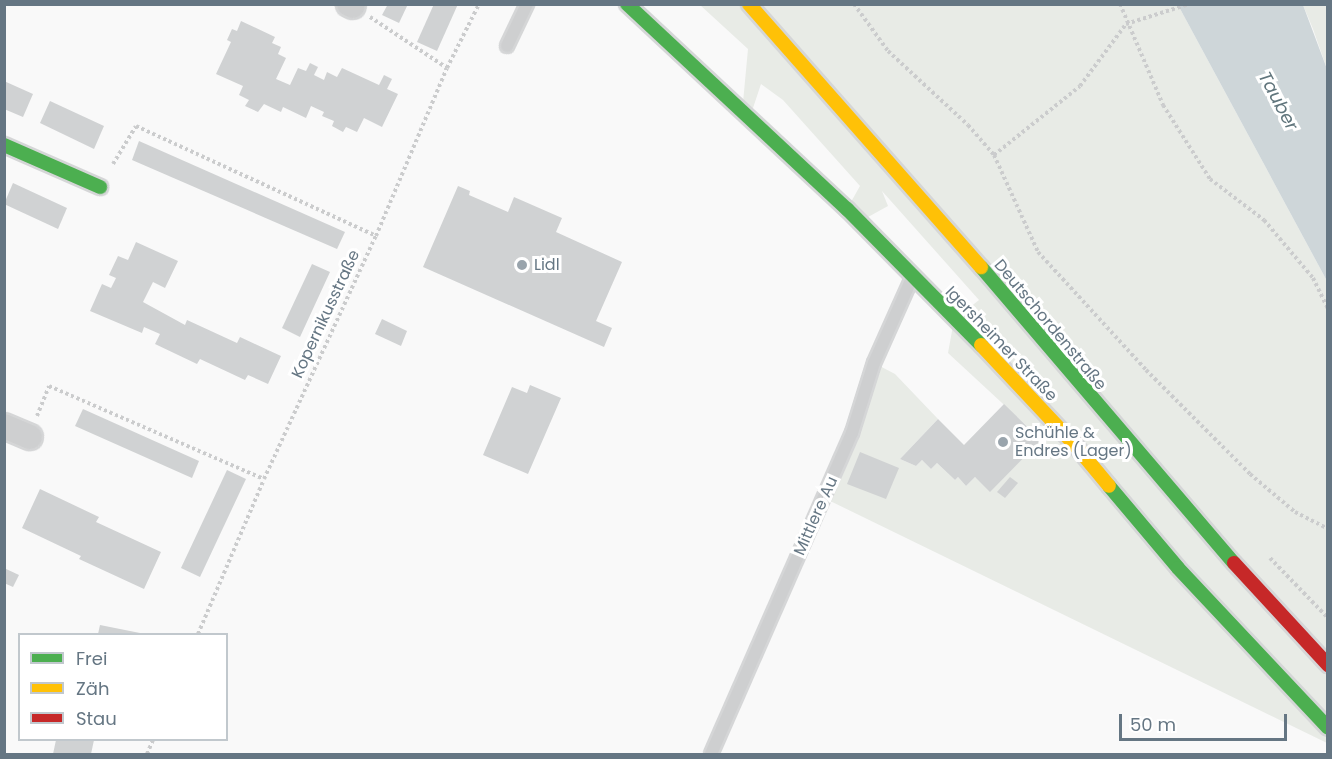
<!DOCTYPE html>
<html>
<head>
<meta charset="utf-8">
<style>
  body { margin:0 }
  #map { position:relative; width:1332px; height:759px; overflow:hidden; background:#f9f9f9; font-family:Poppins,sans-serif }
  div>[style] { position:absolute }
  .green>* { inset:0; background:#e8ebe6 }
  .water>* { inset:0; background:#ced6d9 }
  .building>* { inset:0; background:#d0d2d3 }
  .path>* { height:4px; margin-top:-2px; transform-origin:0; background:repeating-linear-gradient(90deg,#cbcccd 0 3px,transparent 0 6px) }
  .roads { filter:drop-shadow(2px 0 #d5d6d7) drop-shadow(-2px 0 #d5d6d7) drop-shadow(0 2px #d5d6d7) drop-shadow(0 -2px #d5d6d7) }
  .lane>* { height:12px; margin:-6px; padding:0 6px; transform-origin:6px; border-radius:6px; background:#cecfd0 }
  .street>* { height:24px; margin:-12px; padding:0 12px; transform-origin:12px; border-radius:12px; background:#cecfd0 }
  .fast>* { height:14px; margin:-7px; padding:0 7px; transform-origin:7px; border-radius:7px; background:#4caf50 }
  .slow>* { height:14px; margin:-7px; padding:0 7px; transform-origin:7px; border-radius:7px; background:#ffc107 }
  .jam>* { height:14px; margin:-7px; padding:0 7px; transform-origin:7px; border-radius:7px; background:#c62828 }
  .dots>* { width:16px; height:16px; translate:-50% -50%; box-sizing:border-box; border:3px solid #fff; border-radius:50% }
  span { translate:-50% -50%; white-space:nowrap; text-align:center; line-height:1.15; -webkit-text-stroke:6px #fff; paint-order:stroke }
  .poi-label { font-size:16px; color:#657683 }
  .left { translate:0 -50%; text-align:left }
  .street-label { font-size:16px; color:#657683 }
  .water-label { font-size:18px; color:#60757c; font-style:italic }
  .frame { position:absolute; inset:0; border:6px solid #657683; pointer-events:none }
  .legend { position:absolute; left:18px; top:633px; width:210px; height:108px; box-sizing:border-box; background:#fff; border:2px solid #c1c8cd; margin:0; padding:8px 10px; list-style:none; font-size:18px; color:#657683 }
  .legend li { display:flex; align-items:center; gap:12px; height:30px }
  .legend b { width:30px; border:2px solid #c1c8cd }
  .scale { position:absolute; left:1119px; top:714px; width:168px; height:27px; box-sizing:border-box; border:3px solid #657683; border-top:0; padding-left:8px; font-size:18px; line-height:21px; white-space:nowrap; color:#657683; -webkit-text-stroke:4px #fff; paint-order:stroke }
</style>
</head>
<body>
<div id="map">
  <div class="green">
    <div style="clip-path:polygon(700px 5px,1178px 5px,1327px 281px,1327px 743px,824px 498px,874px 363px,895px 374px,938px 419px,900px 459px,916px 466px,922px 460px,931px 469px,937px 463px,955px 480px,958px 477px,966px 486px,975px 477px,990px 491px,1041px 439px,948px 353px,954px 320px,979px 300px,882px 191px,888px 206px,859px 222px,847px 209px,860px 186px,783px 100px,761px 84px,749px 120px,742px 113px,748px 49px)"></div>
    <div style="clip-path:polygon(1303px 5px,1327px 5px,1327px 69px,1313px 29px)"></div>
  </div>
  <div class="water">
    <div style="clip-path:polygon(1178px 5px,1303px 5px,1327px 69px,1327px 281px)"></div>
  </div>
  <div class="building">
    <div style="clip-path:polygon(388px 4px,408px 4px,399px 23px,382px 15px)"></div>
    <div style="clip-path:polygon(434px 4px,458px 4px,437px 51px,417px 42px)"></div>
    <div style="clip-path:polygon(241px 21px,275px 37px,272px 43px,281px 47px,278px 54px,286px 58px,276px 79px,290px 85px,298px 68px,306px 71px,310px 63px,318px 67px,314px 75px,324px 80px,327px 72px,337px 77px,342px 68px,379px 85px,384px 75px,392px 79px,387px 89px,398px 94px,382px 127px,364px 118px,357px 132px,346px 127px,343px 132px,332px 126px,334px 121px,322px 116px,324px 112px,311px 106px,306px 118px,283px 107px,281px 112px,264px 104px,258px 112px,245px 106px,249px 100px,239px 95px,243px 86px,216px 74px,231px 42px,227px 40px,232px 29px,237px 31px)"></div>
    <div style="clip-path:polygon(4px 81px,33px 94px,23px 117px,4px 109px)"></div>
    <div style="clip-path:polygon(50px 101px,104px 126px,94px 149px,40px 123px)"></div>
    <div style="clip-path:polygon(139px 141px,345px 232px,337px 249px,132px 160px)"></div>
    <div style="clip-path:polygon(13px 183px,67px 208px,58px 229px,4px 204px)"></div>
    <div style="clip-path:polygon(458px 186px,470px 191px,469px 195px,508px 212px,514px 197px,562px 218px,556px 232px,622px 262px,596px 321px,612px 328px,604px 347px,423px 267px)"></div>
    <div style="clip-path:polygon(136px 242px,178px 261px,165px 288px,153px 282px,143px 302px,185px 325px,187px 320px,237px 343px,240px 337px,281px 356px,268px 384px,248px 375px,245px 380px,200px 359px,197px 364px,155px 344px,160px 334px,144px 327px,142px 333px,90px 311px,102px 284px,111px 288px,116px 278px,109px 275px,118px 256px,128px 260px)"></div>
    <div style="clip-path:polygon(312px 264px,330px 272px,300px 337px,282px 328px)"></div>
    <div style="clip-path:polygon(382px 319px,407px 331px,401px 346px,375px 334px)"></div>
    <div style="clip-path:polygon(530px 385px,561px 398px,528px 474px,483px 455px,512px 387px,527px 393px)"></div>
    <div style="clip-path:polygon(1004px 404px,1041px 440px,990px 492px,975px 477px,966px 486px,958px 477px,955px 480px,937px 463px,931px 469px,922px 460px,916px 466px,900px 459px,938px 419px,964px 445px)"></div>
    <div style="clip-path:polygon(83px 409px,199px 461px,192px 478px,75px 426px)"></div>
    <div style="clip-path:polygon(860px 452px,899px 468px,886px 499px,847px 484px)"></div>
    <div style="clip-path:polygon(227px 470px,246px 479px,200px 577px,181px 568px)"></div>
    <div style="clip-path:polygon(1010px 477px,1018px 483px,1005px 498px,997px 492px)"></div>
    <div style="clip-path:polygon(40px 489px,99px 517px,96px 522px,161px 552px,144px 589px,79px 559px,81px 556px,22px 528px)"></div>
    <div style="clip-path:polygon(4px 568px,19px 575px,13px 587px,4px 583px)"></div>
    <div style="clip-path:polygon(100px 625px,140px 633px,140px 634px,98px 634px)"></div>
    <div style="clip-path:polygon(56px 740px,94px 740px,91px 754px,53px 754px)"></div>
  </div>
  <div class="path">
    <div style="left:854px;top:4px;width:58px;rotate:54.1deg"></div>
    <div style="left:888px;top:51px;width:109px;rotate:42.8deg"></div>
    <div style="left:968px;top:125px;width:40px;rotate:49deg"></div>
    <div style="left:994px;top:155px;width:107px;rotate:65.6deg"></div>
    <div style="left:1038px;top:252px;width:160px;rotate:47.5deg"></div>
    <div style="left:1146px;top:370px;width:147px;rotate:45deg"></div>
    <div style="left:1250px;top:474px;width:59px;rotate:40.2deg"></div>
    <div style="left:1295px;top:512px;width:37px;rotate:27deg"></div>
    <div style="left:1120px;top:4px;width:110px;rotate:66.9deg"></div>
    <div style="left:1163px;top:105px;width:88px;rotate:57.6deg"></div>
    <div style="left:1210px;top:179px;width:68px;rotate:37.2deg"></div>
    <div style="left:1264px;top:220px;width:76px;rotate:49.8deg"></div>
    <div style="left:1313px;top:278px;width:34px;rotate:64deg"></div>
    <div style="left:370px;top:17px;width:92px;rotate:33.5deg"></div>
    <div style="left:994px;top:155px;width:110px;rotate:-38.7deg"></div>
    <div style="left:1080px;top:86px;width:77px;rotate:-53.4deg"></div>
    <div style="left:1126px;top:24px;width:66px;rotate:-17.6deg"></div>
    <div style="left:113px;top:164px;width:44px;rotate:-58.8deg"></div>
    <div style="left:136px;top:126px;width:264px;rotate:24.6deg"></div>
    <div style="left:37px;top:416px;width:32px;rotate:-68deg"></div>
    <div style="left:49px;top:386px;width:234px;rotate:23.4deg"></div>
    <div style="left:1270px;top:558px;width:83px;rotate:46deg"></div>
    <div style="left:198px;top:634px;width:168px;rotate:-66.9deg"></div>
    <div style="left:264px;top:479px;width:268px;rotate:-65.3deg"></div>
    <div style="left:376px;top:236px;width:182px;rotate:-67.1deg"></div>
    <div style="left:447px;top:68px;width:72px;rotate:-63.4deg"></div>
    <div style="left:147px;top:754px;width:15px;rotate:-67deg"></div>
  </div>
  <div class="roads">
    <div class="lane">
      <div style="left:507px;top:46px;width:47px;rotate:-64.5deg"></div>
      <div style="left:711px;top:754px;width:351px;rotate:-66.3deg"></div>
      <div style="left:852px;top:433px;width:73px;rotate:-72.6deg"></div>
      <div style="left:874px;top:363px;width:93px;rotate:-65.9deg"></div>
    </div>
    <div class="street">
      <div style="left:349px;top:4px;width:4px;rotate:27deg"></div>
      <div style="left:4px;top:426px;width:28px;rotate:23deg"></div>
    </div>
    <div class="fast">
      <div style="left:627px;top:4px;width:301px;rotate:43deg"></div>
      <div style="left:847px;top:209px;width:191px;rotate:45.4deg"></div>
      <div style="left:4px;top:145px;width:105px;rotate:23.6deg"></div>
      <div style="left:981px;top:267px;width:389px;rotate:49.5deg"></div>
      <div style="left:1109px;top:486px;width:107px;rotate:49.9deg"></div>
      <div style="left:1178px;top:568px;width:219px;rotate:46.8deg"></div>
    </div>
    <div class="slow">
      <div style="left:749px;top:4px;width:351px;rotate:48.6deg"></div>
      <div style="left:981px;top:345px;width:137px;rotate:46.8deg"></div>
      <div style="left:1075px;top:445px;width:53px;rotate:50.3deg"></div>
    </div>
    <div class="jam">
      <div style="left:1234px;top:563px;width:139px;rotate:47.3deg"></div>
    </div>
  </div>
  <div class="dots">
    <div style="left:522px;top:265px;background:#99a4ac"></div>
    <div style="left:1003px;top:442px;background:#99a4ac"></div>
  </div>
  <div class="poi-label">
    <span class="left" style="left:534px;top:265px">Lidl</span>
    <span class="left" style="left:1015px;top:442px">Schühle &amp;<br>Endres (Lager)</span>
  </div>
  <div class="street-label">
    <span style="left:326px;top:314px;rotate:-65deg">Kopernikusstraße</span>
    <span style="left:1050px;top:325px;rotate:50deg">Deutschordenstraße</span>
    <span style="left:1001px;top:344px;rotate:46deg">Igersheimer Straße</span>
    <span style="left:816px;top:516px;rotate:-66deg">Mittlere Au</span>
  </div>
  <div class="water-label">
    <span style="left:1278px;top:101px;rotate:62deg">Tauber</span>
  </div>
  <div class="frame"></div>
  <ul class="legend">
  <li><b style="height:8px;background:#4caf50"></b>Frei</li>
  <li><b style="height:8px;background:#ffc107"></b>Zäh</li>
  <li><b style="height:8px;background:#c62828"></b>Stau</li>
  </ul>
  <div class="scale">50 m</div>
</div>
</body>
</html>
